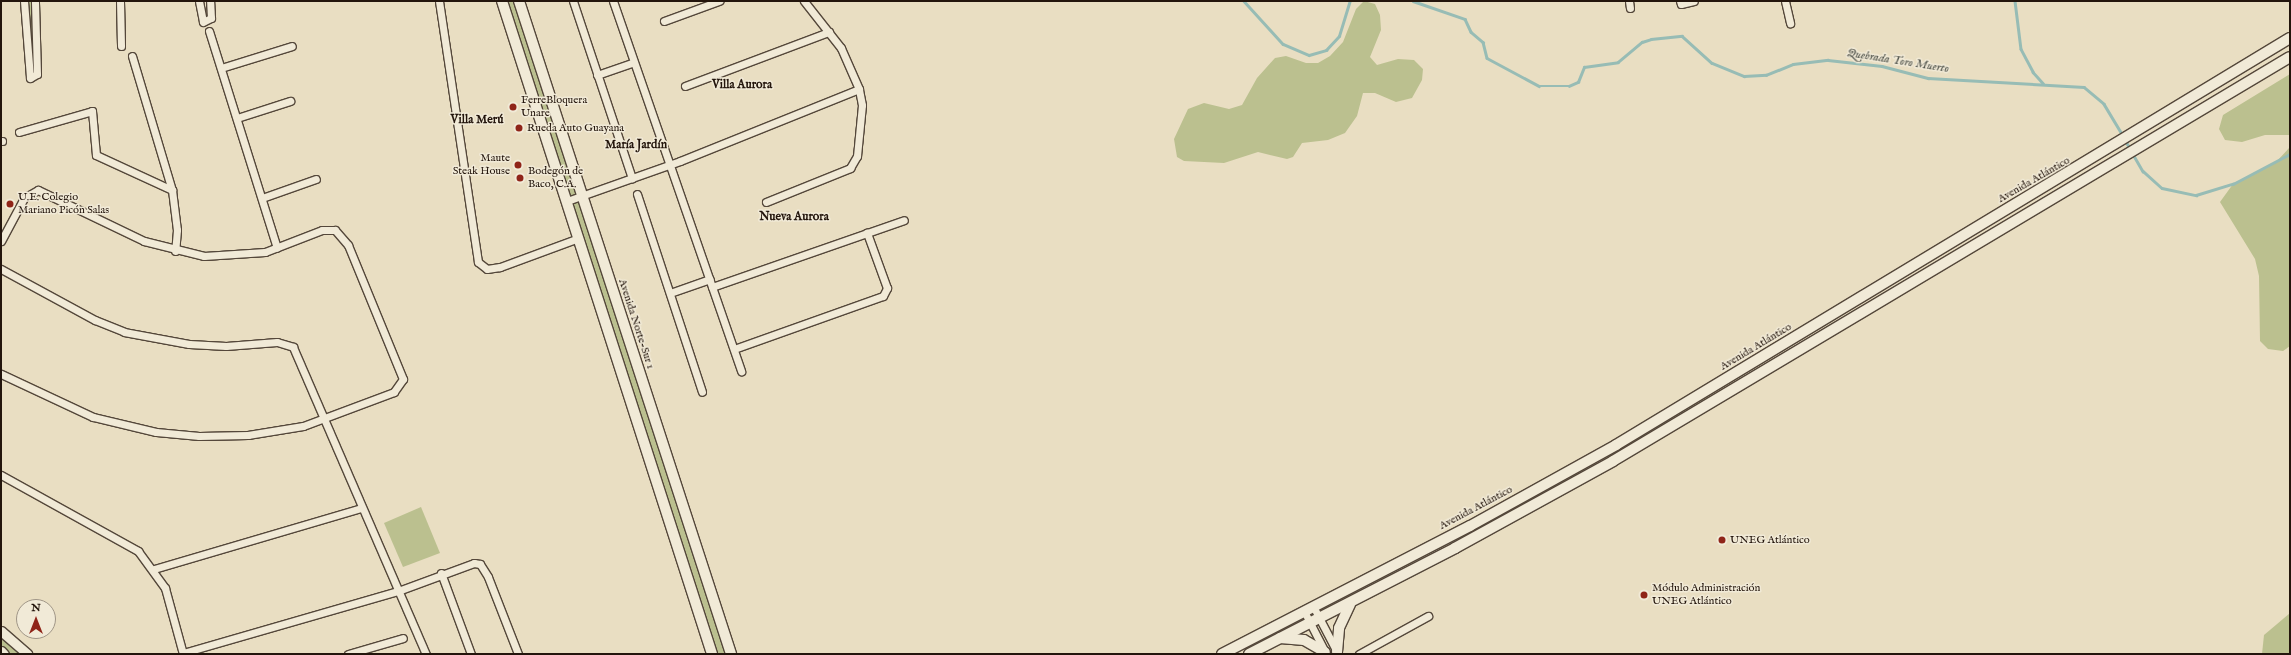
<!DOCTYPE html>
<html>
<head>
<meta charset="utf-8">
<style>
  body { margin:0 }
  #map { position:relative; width:2291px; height:655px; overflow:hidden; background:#e9dec2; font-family:"IM FELL English",serif }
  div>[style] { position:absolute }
  .green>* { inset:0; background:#bbc08f }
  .stream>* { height:2.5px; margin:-1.25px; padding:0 1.25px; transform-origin:1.25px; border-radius:1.25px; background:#97bcb5 }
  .roads { filter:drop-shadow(1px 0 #54473a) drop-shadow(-1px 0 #54473a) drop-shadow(0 1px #54473a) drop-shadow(0 -1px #54473a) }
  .minor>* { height:7px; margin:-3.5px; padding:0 3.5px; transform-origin:3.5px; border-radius:3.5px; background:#f1ead7 }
  .tertiary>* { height:9px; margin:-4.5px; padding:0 4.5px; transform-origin:4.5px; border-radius:4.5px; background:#f1ead7 }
  .secondary>* { height:10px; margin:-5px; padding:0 5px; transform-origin:5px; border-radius:5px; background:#f1ead7 }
  .dots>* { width:11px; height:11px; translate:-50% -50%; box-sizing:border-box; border:2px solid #f1ead7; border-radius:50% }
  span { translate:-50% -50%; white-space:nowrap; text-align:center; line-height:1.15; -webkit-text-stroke:3px #f1ead7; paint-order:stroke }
  .poi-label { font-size:11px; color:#23150c }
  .left { translate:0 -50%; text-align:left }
  .right { translate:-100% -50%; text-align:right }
  .street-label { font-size:11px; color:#23150c }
  .water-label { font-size:12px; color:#4c4f47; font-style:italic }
  .neighbourhood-label { font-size:12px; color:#23150c; font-weight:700 }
  .frame { position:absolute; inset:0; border:2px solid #23150c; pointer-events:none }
  .north { position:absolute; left:16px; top:599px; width:40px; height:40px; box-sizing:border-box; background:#f1ead7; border:1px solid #9f9586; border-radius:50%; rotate:0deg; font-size:11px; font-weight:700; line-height:16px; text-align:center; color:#23150c }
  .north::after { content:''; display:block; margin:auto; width:14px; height:18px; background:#8f2418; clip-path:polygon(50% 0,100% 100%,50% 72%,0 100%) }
</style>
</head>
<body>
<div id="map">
  <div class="green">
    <div style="clip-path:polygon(24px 1px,35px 1px,37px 74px,30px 78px)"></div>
    <div style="clip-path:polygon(502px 1px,519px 1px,731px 654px,712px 654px)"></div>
    <div style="clip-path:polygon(1364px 1px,1375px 4px,1380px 15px,1381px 30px,1370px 57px,1377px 65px,1398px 59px,1414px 60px,1423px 69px,1422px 80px,1412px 98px,1396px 102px,1375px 93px,1363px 93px,1357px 116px,1345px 133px,1328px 140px,1302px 143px,1293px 157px,1287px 159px,1258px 152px,1224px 163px,1184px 161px,1177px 157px,1174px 139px,1188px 109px,1204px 103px,1229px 109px,1242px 105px,1257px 78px,1275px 58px,1286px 56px,1306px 63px,1318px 63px,1330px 56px,1343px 42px,1356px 9px)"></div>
    <div style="clip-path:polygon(2290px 74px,2290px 135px,2265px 135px,2242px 142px,2225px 140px,2219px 129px,2223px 115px)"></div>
    <div style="clip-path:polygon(2290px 147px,2290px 346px,2283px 351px,2268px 349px,2260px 341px,2259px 276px,2255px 259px,2220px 202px,2233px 184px,2277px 161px)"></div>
    <div style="clip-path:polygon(421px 507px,440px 553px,403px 567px,384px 523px)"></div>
    <div style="clip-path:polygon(2290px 613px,2290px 654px,2262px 654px,2264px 635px)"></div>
    <div style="clip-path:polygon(1px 631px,27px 654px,4px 654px,1px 651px)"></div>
  </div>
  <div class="stream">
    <div style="left:1244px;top:1px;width:58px;rotate:47.8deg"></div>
    <div style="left:1283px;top:44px;width:28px;rotate:23deg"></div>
    <div style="left:1309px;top:55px;width:18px;rotate:-16deg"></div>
    <div style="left:1326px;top:50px;width:19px;rotate:-47deg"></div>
    <div style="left:1339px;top:36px;width:37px;rotate:-73deg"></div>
    <div style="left:1413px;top:1px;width:55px;rotate:19.1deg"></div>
    <div style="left:1465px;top:19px;width:14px;rotate:65deg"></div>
    <div style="left:1471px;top:32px;width:16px;rotate:40deg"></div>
    <div style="left:1483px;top:42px;width:16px;rotate:76deg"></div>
    <div style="left:1487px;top:58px;width:59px;rotate:28.3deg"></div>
    <div style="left:1539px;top:86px;width:30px"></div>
    <div style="left:1569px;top:86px;width:10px;rotate:-24deg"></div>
    <div style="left:1578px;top:82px;width:16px;rotate:-68deg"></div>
    <div style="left:1584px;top:67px;width:34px;rotate:-8deg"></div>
    <div style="left:1618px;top:62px;width:31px;rotate:-40deg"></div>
    <div style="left:1642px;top:42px;width:9px;rotate:-18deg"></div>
    <div style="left:1651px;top:39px;width:31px;rotate:-6deg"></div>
    <div style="left:1682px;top:36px;width:40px;rotate:42deg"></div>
    <div style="left:1712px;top:63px;width:35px;rotate:22deg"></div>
    <div style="left:1744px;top:76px;width:22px;rotate:-3deg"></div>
    <div style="left:1766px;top:75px;width:29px;rotate:-22deg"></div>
    <div style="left:1793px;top:64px;width:35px;rotate:-7deg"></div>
    <div style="left:1828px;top:60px;width:54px;rotate:6.3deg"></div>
    <div style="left:1882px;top:66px;width:48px;rotate:14.6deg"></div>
    <div style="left:1928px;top:78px;width:156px;rotate:3.3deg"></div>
    <div style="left:2084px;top:87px;width:26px;rotate:40deg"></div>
    <div style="left:2104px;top:104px;width:37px;rotate:59deg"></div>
    <div style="left:2015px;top:1px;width:48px;rotate:82.9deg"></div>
    <div style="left:2021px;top:49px;width:26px;rotate:62deg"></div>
    <div style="left:2033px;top:72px;width:15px;rotate:48deg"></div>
    <div style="left:2125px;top:140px;width:12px;rotate:59deg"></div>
    <div style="left:2133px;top:154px;width:20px;rotate:60deg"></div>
    <div style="left:2143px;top:171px;width:25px;rotate:42deg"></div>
    <div style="left:2162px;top:188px;width:35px;rotate:12deg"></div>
    <div style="left:2196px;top:195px;width:39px;rotate:-17deg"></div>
    <div style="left:2233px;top:184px;width:64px;rotate:-27.8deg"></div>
  </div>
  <div class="roads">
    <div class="minor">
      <div style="left:24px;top:1px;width:77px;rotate:85.5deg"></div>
      <div style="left:30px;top:78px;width:8px;rotate:-30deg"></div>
      <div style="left:37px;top:74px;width:73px;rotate:-91.6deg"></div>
      <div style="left:120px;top:1px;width:45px;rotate:88.7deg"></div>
      <div style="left:199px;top:1px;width:21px;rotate:79deg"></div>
      <div style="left:203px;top:22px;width:9px;rotate:-27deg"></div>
      <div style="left:211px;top:18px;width:17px;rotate:-93deg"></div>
      <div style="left:439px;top:1px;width:264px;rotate:81.5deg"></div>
      <div style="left:478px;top:262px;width:11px;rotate:38deg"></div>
      <div style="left:487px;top:269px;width:13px;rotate:-9deg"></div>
      <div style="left:500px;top:267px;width:84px;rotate:-20.2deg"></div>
      <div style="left:573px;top:1px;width:187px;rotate:71.6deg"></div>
      <div style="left:613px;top:1px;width:392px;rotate:70.9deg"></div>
      <div style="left:1629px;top:1px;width:7px;rotate:82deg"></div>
      <div style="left:1680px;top:1px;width:3px;rotate:72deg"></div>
      <div style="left:1681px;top:4px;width:13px;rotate:-13deg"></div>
      <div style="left:1785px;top:1px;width:23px;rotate:77deg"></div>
      <div style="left:664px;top:21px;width:59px;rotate:-20deg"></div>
      <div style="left:209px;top:31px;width:227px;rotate:72.6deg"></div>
      <div style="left:132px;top:56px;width:140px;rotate:73.4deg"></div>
      <div style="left:172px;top:190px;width:40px;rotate:82.9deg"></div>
      <div style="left:177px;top:230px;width:21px;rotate:95deg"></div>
      <div style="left:221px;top:68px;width:74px;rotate:-17.2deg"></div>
      <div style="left:597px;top:75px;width:39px;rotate:-19deg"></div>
      <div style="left:685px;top:86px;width:154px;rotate:-20.6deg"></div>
      <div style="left:237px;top:118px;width:56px;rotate:-17.8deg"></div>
      <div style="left:19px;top:132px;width:76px;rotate:-16deg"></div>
      <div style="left:92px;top:111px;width:44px;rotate:84.8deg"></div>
      <div style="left:96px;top:155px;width:84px;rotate:24.7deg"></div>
      <div style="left:1px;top:141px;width:1px"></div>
      <div style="left:637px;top:194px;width:208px;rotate:71.8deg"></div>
      <div style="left:262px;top:198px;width:57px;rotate:-19.4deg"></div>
      <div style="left:567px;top:201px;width:120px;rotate:-19.5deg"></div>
      <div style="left:680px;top:161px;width:193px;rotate:-21.9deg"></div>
      <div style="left:766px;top:202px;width:91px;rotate:-22deg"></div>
      <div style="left:850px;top:168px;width:14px;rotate:-60deg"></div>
      <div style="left:857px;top:156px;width:51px;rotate:-84.4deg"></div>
      <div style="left:862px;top:105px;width:16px;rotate:-101deg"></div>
      <div style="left:859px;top:89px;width:45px;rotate:-113.7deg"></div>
      <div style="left:841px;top:48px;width:60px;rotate:-128.2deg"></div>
      <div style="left:1px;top:241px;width:49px;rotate:-61.9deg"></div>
      <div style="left:24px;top:198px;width:16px;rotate:-30deg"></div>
      <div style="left:38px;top:190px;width:118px;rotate:25.7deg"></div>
      <div style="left:144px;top:241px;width:62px;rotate:14deg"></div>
      <div style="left:204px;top:256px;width:61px;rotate:-3.8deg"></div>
      <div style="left:265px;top:252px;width:61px;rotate:-21.1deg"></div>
      <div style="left:322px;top:230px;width:13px"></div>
      <div style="left:335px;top:230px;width:20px;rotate:49deg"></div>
      <div style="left:348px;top:245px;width:145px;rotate:67.7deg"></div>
      <div style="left:403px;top:379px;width:16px;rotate:125deg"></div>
      <div style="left:394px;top:392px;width:97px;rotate:159.5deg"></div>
      <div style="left:303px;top:426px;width:56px;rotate:170.7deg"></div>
      <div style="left:248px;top:435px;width:49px;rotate:178.8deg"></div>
      <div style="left:199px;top:436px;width:43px;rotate:-174.7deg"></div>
      <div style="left:156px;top:432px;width:65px;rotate:-166.6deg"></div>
      <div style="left:93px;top:417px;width:102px;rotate:-154.9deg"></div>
      <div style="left:1px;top:269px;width:107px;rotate:28.5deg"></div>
      <div style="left:95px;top:320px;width:31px;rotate:22deg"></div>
      <div style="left:124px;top:332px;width:66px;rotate:10.5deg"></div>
      <div style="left:189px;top:344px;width:37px;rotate:3deg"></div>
      <div style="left:226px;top:346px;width:51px;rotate:-4.5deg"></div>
      <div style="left:277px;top:342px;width:17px;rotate:17deg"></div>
      <div style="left:293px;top:347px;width:335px;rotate:66.6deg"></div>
      <div style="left:712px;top:287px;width:203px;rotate:-19.2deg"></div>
      <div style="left:670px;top:293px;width:42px;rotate:-19.3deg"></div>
      <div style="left:734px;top:349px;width:158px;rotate:-19.6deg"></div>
      <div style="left:883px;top:296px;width:9px;rotate:-63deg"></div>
      <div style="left:887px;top:288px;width:59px;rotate:-110deg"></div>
      <div style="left:1px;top:475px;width:157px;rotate:29deg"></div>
      <div style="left:138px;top:551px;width:46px;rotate:53.9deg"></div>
      <div style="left:165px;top:588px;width:68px;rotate:74.7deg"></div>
      <div style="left:154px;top:569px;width:216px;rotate:-16.4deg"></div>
      <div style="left:441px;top:573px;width:86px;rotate:69.7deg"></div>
      <div style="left:1313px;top:606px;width:52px;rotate:62.4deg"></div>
      <div style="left:1304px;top:611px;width:46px;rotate:62.9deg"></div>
      <div style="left:183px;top:653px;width:224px;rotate:-16.1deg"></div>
      <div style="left:398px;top:591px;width:81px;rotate:-20.2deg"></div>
      <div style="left:474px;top:563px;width:6px;rotate:9deg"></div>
      <div style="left:480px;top:564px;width:15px;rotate:58deg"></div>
      <div style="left:488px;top:577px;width:83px;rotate:68.7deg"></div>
      <div style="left:348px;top:654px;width:57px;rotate:-16.2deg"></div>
      <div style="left:1359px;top:654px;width:79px;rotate:-28.8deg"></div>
    </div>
    <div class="tertiary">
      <div style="left:1px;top:631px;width:35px;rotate:41deg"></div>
      <div style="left:1px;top:651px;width:4px;rotate:45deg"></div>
    </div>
    <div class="secondary">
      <div style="left:502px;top:1px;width:686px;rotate:72.17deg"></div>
      <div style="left:519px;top:1px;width:687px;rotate:72.01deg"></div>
      <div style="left:1280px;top:638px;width:24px;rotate:5deg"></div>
      <div style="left:1304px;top:640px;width:24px;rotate:30deg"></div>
      <div style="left:1337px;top:652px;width:24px;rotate:-85deg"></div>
      <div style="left:1339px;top:628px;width:26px;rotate:-65deg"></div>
      <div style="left:1222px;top:654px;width:279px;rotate:-27.3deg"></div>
      <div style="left:1470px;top:526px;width:167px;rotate:-29deg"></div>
      <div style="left:1616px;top:445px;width:787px;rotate:-31.13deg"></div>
      <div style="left:1249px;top:654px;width:232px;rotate:-27.2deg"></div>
      <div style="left:1455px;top:548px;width:180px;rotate:-28.8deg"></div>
      <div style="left:1613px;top:461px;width:788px;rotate:-30.83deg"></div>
    </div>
  </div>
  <div class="dots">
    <div style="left:513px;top:107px;background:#8f2418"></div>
    <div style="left:519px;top:128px;background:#8f2418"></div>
    <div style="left:518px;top:165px;background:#8f2418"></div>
    <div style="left:520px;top:178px;background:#8f2418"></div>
    <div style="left:10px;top:204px;background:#8f2418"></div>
    <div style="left:1722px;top:540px;background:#8f2418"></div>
    <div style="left:1644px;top:595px;background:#8f2418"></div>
  </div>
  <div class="poi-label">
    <span class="left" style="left:521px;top:107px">FerreBloquera<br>Unare</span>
    <span class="left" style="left:527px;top:128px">Rueda Auto Guayana</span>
    <span class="right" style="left:510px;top:165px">Maute<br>Steak House</span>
    <span class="left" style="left:528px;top:178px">Bodegón de<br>Baco, C.A.</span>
    <span class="left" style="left:18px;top:204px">U.E. Colegio<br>Mariano Picón Salas</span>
    <span class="left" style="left:1730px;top:540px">UNEG Atlántico</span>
    <span class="left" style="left:1652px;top:595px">Módulo Administración<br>UNEG Atlántico</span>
  </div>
  <div class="street-label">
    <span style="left:2034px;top:180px;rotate:-30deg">Avenida Atlántico</span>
    <span style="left:636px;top:324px;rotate:72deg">Avenida Norte-Sur 1</span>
    <span style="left:1756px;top:347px;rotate:-31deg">Avenida Atlántico</span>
    <span style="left:1476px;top:508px;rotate:-28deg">Avenida Atlántico</span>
  </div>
  <div class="water-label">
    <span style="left:1898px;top:61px;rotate:9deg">Quebrada Toro Muerto</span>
  </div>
  <div class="neighbourhood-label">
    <span style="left:742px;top:85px">Villa Aurora</span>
    <span style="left:477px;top:120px">Villa Merú</span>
    <span style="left:636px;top:145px">María Jardín</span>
    <span style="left:794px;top:217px">Nueva Aurora</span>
  </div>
  <div class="frame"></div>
  <div class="north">N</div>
</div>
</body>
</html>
